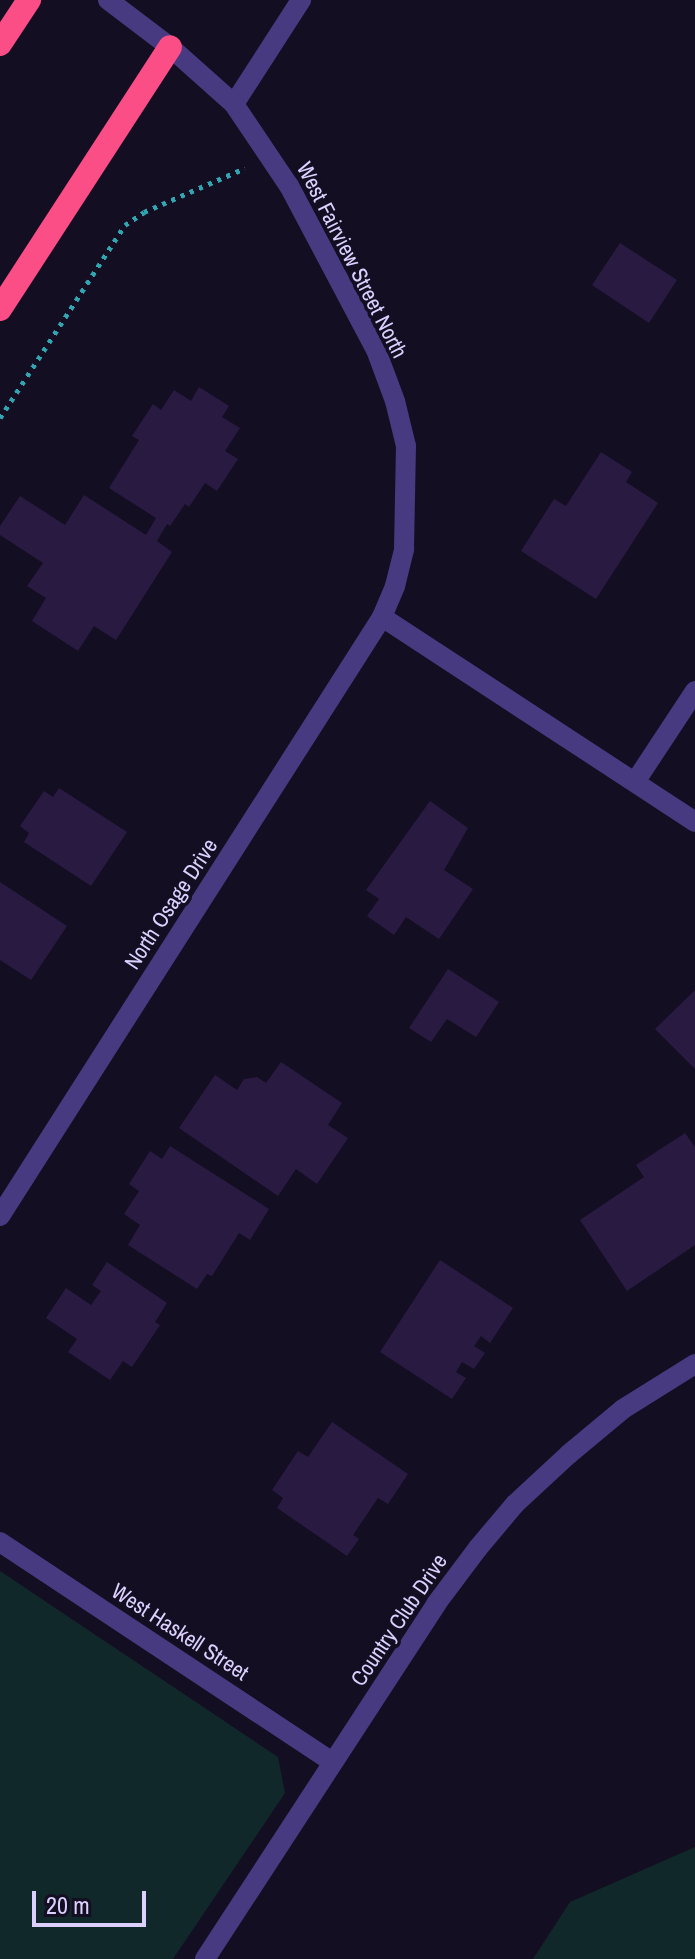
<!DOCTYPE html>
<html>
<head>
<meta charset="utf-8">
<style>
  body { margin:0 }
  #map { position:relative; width:695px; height:1959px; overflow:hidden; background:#140e22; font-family:"Archivo Narrow",sans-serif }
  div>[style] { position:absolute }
  .green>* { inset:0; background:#11282b }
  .building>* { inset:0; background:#291a42 }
  .path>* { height:5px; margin-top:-2.5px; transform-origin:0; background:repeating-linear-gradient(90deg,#31a5b1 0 4px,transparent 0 10px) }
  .minor>* { height:20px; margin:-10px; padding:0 10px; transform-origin:10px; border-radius:10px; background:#473a80 }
  .highway>* { height:24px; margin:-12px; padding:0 12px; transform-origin:12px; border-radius:12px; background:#fb4d86 }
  span { translate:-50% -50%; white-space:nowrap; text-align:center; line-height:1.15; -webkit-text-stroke:7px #140e22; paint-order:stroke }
  .street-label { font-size:22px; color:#dcd0fe }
  .scale { position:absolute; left:32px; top:1891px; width:114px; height:36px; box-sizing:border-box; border:4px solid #dcd0fe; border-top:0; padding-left:10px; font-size:24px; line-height:28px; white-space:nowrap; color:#dcd0fe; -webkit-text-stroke:6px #140e22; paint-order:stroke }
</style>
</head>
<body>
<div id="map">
  <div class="green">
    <div style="clip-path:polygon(0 1571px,278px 1757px,285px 1793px,173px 1959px,0 1959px)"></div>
    <div style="clip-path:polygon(695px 1847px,695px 1959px,533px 1959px,570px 1902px)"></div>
  </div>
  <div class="building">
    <div style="clip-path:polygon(620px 243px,677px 280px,649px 323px,592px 285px)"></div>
    <div style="clip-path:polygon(199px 387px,229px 406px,222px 417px,240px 428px,225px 451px,238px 459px,217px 491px,205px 483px,189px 507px,185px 504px,170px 526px,167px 524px,157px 541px,172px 552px,116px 640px,94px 626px,78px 651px,32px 621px,46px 598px,27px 586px,43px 563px,0 535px,0 526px,20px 496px,65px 525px,84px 495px,146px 535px,156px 518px,109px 488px,139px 440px,132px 436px,153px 404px,161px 410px,174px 390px,191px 401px)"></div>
    <div style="clip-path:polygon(601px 452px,632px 472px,626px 482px,658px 503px,596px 599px,521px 551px,554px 499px,566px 506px)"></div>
    <div style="clip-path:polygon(59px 788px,127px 832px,91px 886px,24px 842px,29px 833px,20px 826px,44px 791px,53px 797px)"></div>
    <div style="clip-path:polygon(430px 801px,468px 828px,444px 870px,473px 889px,439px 939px,406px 917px,394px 935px,367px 916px,379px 899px,366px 890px)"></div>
    <div style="clip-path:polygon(0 882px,67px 926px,31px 980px,0 960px)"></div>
    <div style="clip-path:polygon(448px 969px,499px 1002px,476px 1037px,447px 1019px,431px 1042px,409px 1028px)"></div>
    <div style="clip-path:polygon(695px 990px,695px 1069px,655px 1029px)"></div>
    <div style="clip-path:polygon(281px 1062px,342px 1103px,328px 1125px,348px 1138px,317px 1184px,296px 1169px,278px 1196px,179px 1128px,215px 1075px,237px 1090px,244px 1079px,257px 1077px,266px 1083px)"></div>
    <div style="clip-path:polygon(685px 1133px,695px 1147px,695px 1245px,627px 1291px,580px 1220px,644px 1177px,636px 1165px)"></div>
    <div style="clip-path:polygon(170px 1146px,269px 1209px,250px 1240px,239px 1233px,212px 1276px,207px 1274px,197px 1289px,128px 1245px,140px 1225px,124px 1214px,139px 1191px,129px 1184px,150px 1151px,162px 1159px)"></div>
    <div style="clip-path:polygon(440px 1260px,513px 1308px,490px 1343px,481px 1336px,474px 1346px,485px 1353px,474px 1369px,462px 1362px,456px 1372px,466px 1378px,452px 1399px,380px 1352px)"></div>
    <div style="clip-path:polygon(107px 1262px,167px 1303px,155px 1322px,160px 1325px,132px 1367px,123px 1361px,110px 1380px,68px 1352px,77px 1339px,46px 1318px,66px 1288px,91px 1305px,101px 1291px,92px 1285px)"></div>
    <div style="clip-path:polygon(332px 1422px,408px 1474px,388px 1504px,378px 1498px,353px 1535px,359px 1539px,347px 1556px,277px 1508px,283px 1498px,272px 1490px,298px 1451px,308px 1457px)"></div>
  </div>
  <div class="path">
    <div style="left:0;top:418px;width:230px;rotate:-57.1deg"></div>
    <div style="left:125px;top:225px;width:23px;rotate:-34deg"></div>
    <div style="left:144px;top:212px;width:110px;rotate:-23.5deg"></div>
  </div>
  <div class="minor">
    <div style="left:234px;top:104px;width:124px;rotate:-57.2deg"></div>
    <div style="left:382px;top:617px;width:374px;rotate:33.2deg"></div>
    <div style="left:635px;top:782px;width:109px;rotate:-56.6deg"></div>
    <div style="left:0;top:1216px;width:710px;rotate:-57.47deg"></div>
    <div style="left:382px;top:617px;width:34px;rotate:-67deg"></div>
    <div style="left:395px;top:586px;width:38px;rotate:-76deg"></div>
    <div style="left:404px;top:549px;width:103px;rotate:-88.9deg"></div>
    <div style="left:406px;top:446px;width:46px;rotate:-103.7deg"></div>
    <div style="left:395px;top:401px;width:54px;rotate:-110.4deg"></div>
    <div style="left:376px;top:350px;width:186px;rotate:-117.9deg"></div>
    <div style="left:289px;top:186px;width:99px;rotate:-123.9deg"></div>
    <div style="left:234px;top:104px;width:86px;rotate:-138.3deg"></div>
    <div style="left:170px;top:47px;width:78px;rotate:-142.8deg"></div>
    <div style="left:0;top:1542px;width:399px;rotate:33.5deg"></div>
    <div style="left:205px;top:1959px;width:424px;rotate:-56.9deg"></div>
    <div style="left:436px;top:1604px;width:70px;rotate:-53.1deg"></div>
    <div style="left:478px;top:1548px;width:57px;rotate:-49.9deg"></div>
    <div style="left:515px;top:1504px;width:74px;rotate:-42.8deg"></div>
    <div style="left:569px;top:1454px;width:70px;rotate:-39.8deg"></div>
    <div style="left:623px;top:1409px;width:85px;rotate:-32deg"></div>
  </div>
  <div class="highway">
    <div style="left:0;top:44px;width:53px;rotate:-56.6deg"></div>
    <div style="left:0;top:309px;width:312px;rotate:-57deg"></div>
  </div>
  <div class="street-label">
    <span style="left:352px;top:260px;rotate:63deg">West Fairview Street North</span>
    <span style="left:171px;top:904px;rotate:-57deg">North Osage Drive</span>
    <span style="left:399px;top:1620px;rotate:-56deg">Country Club Drive</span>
    <span style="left:180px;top:1632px;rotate:33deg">West Haskell Street</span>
  </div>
  <div class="scale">20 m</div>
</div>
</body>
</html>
